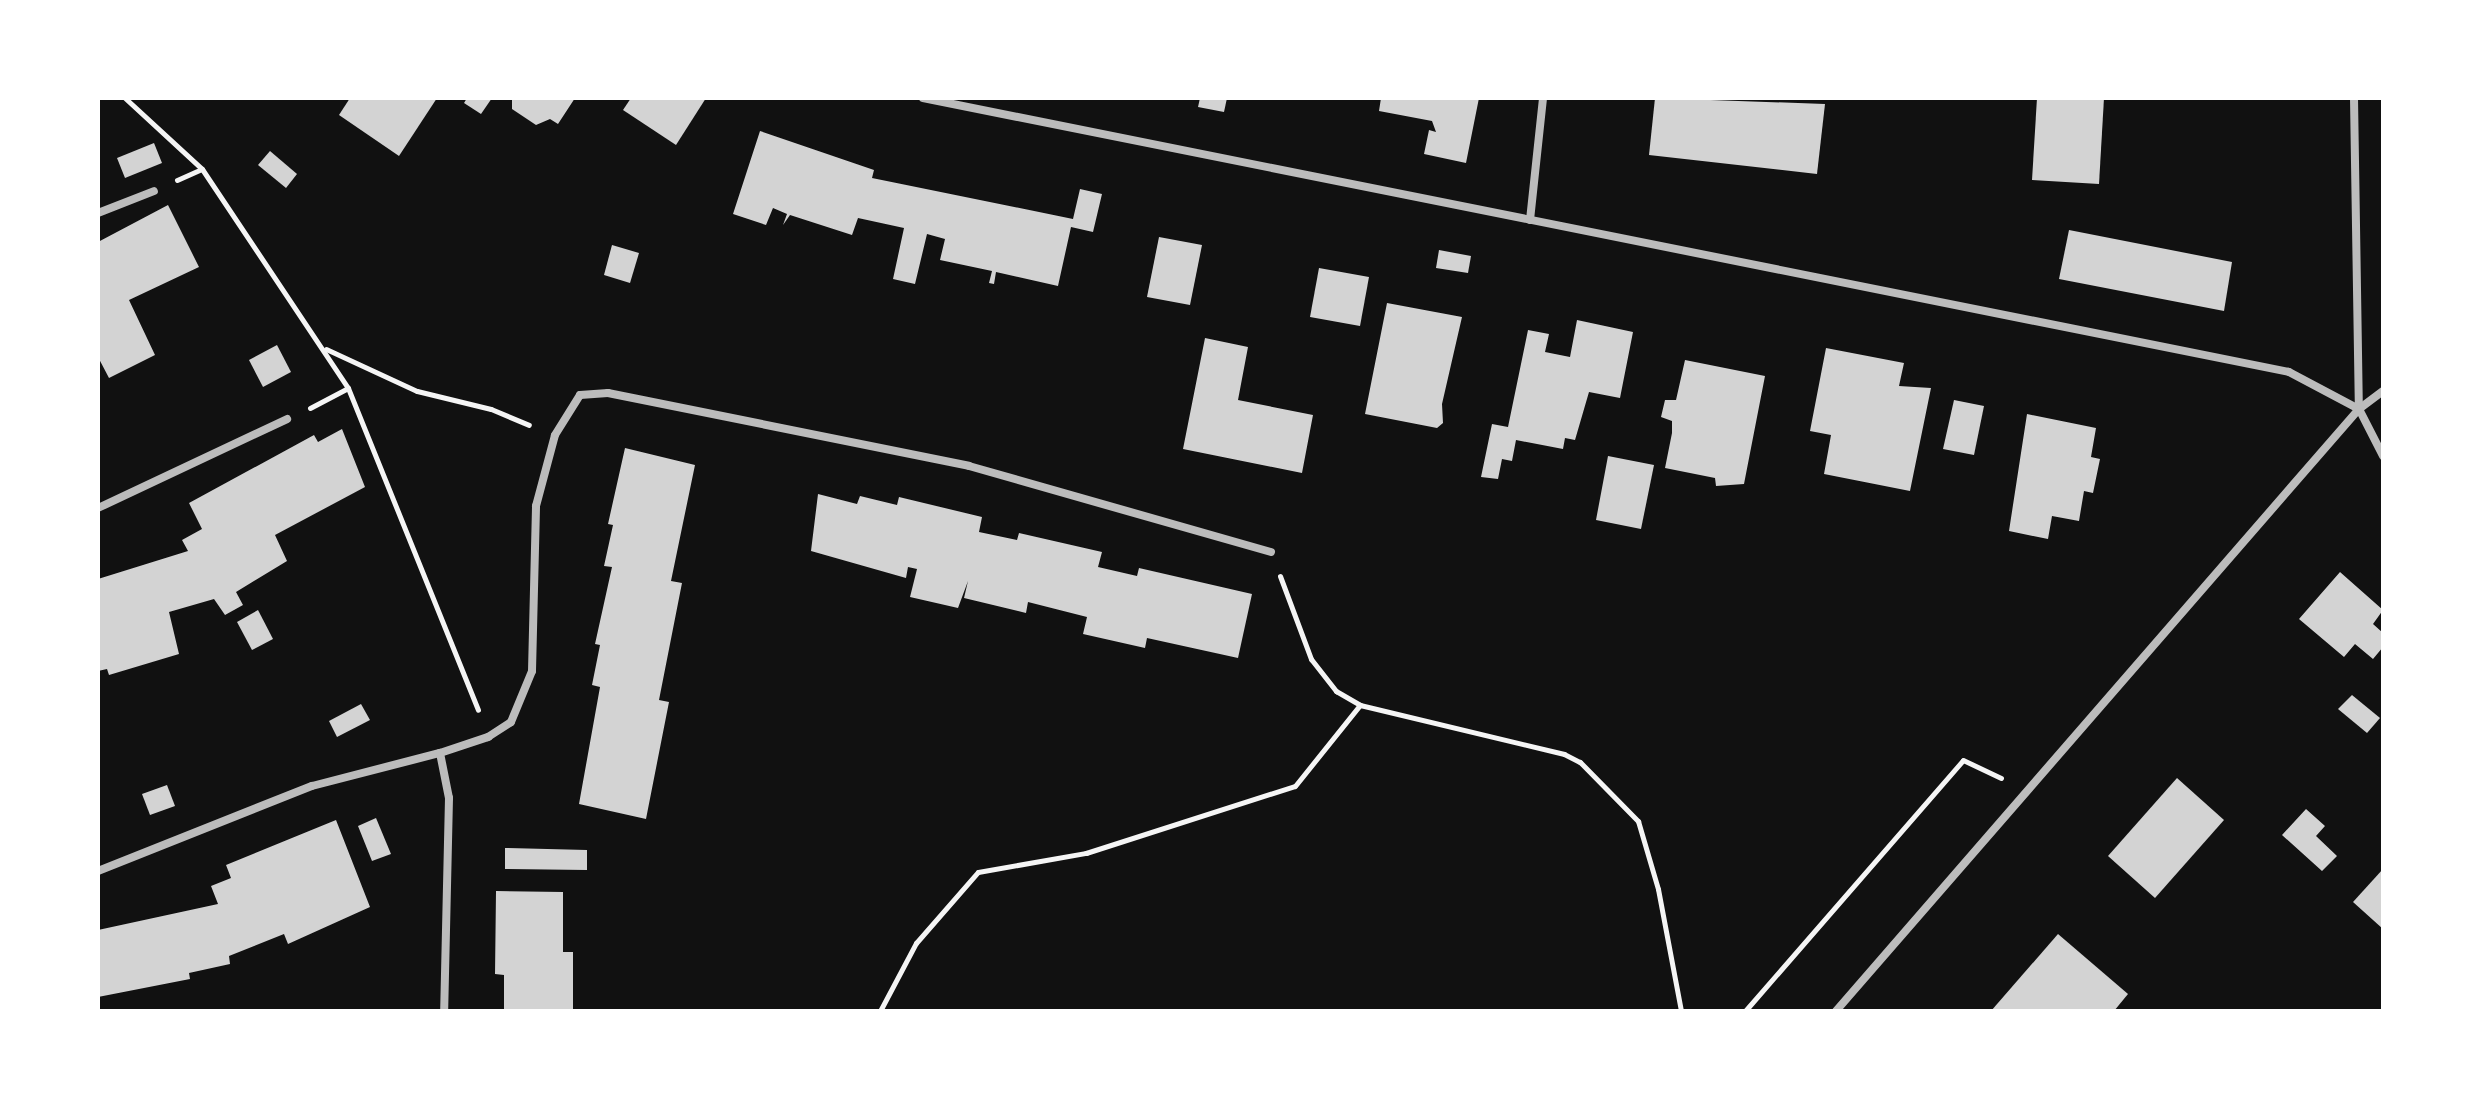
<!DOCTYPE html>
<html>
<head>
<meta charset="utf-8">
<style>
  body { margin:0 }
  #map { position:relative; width:2481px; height:1109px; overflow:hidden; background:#111; font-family:"Open Sans",sans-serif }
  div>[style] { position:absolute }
  .building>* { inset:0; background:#d3d3d3 }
  .path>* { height:5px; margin:-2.5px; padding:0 2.5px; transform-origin:2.5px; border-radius:2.5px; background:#f5f5f5 }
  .minor>* { height:8px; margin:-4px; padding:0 4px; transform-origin:4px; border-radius:4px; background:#bcbcbc }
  span { translate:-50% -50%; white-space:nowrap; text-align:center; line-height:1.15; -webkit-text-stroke:6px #fff; paint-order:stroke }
  .frame { position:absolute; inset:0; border:100px solid #fff; pointer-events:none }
</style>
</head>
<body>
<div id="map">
  <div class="building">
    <div style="clip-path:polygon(350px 98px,437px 98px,399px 156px,339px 115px)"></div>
    <div style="clip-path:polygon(467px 98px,492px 98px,481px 114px,464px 103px)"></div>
    <div style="clip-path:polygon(512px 98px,575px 98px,558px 124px,550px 119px,536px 125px,512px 109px)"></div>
    <div style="clip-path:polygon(631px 98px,706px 98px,676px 145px,623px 110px)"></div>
    <div style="clip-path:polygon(1200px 98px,1227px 98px,1224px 112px,1198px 107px)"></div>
    <div style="clip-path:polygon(1381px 98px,1479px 98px,1466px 163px,1424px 154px,1429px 130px,1436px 132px,1432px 121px,1379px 111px)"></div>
    <div style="clip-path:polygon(1655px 98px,1825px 104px,1817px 174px,1649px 155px)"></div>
    <div style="clip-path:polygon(2037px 98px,2104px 98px,2099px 184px,2032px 180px)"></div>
    <div style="clip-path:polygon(760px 131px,874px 170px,872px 178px,1073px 219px,1080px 189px,1102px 194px,1093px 232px,1071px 227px,1058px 286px,996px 272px,994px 284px,989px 283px,992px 271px,940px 260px,945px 239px,927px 234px,915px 284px,893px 279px,904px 228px,858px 218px,852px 235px,790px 215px,783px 225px,787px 214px,773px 208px,766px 225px,733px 214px)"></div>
    <div style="clip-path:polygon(154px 143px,162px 163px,125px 178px,117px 158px)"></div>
    <div style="clip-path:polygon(270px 151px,297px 174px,286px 188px,258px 165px)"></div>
    <div style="clip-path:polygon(168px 205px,199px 267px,129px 300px,155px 355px,109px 378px,98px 357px,98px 242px)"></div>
    <div style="clip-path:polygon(2069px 230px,2232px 262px,2224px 311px,2059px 279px)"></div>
    <div style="clip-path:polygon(1159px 237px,1202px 245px,1190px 305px,1147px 297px)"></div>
    <div style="clip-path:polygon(612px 245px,639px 253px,630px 283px,604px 275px)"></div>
    <div style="clip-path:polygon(1439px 250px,1471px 256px,1468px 273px,1436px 268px)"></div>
    <div style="clip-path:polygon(1319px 268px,1369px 277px,1360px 326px,1310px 317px)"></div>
    <div style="clip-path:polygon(1387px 303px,1462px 317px,1442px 404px,1443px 423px,1437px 428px,1365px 414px)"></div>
    <div style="clip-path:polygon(1577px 320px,1633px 332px,1620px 398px,1589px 392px,1575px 440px,1565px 438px,1563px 449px,1516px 440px,1512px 461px,1502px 459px,1498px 479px,1481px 477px,1492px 424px,1508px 427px,1528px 330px,1549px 334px,1545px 352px,1570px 357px)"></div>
    <div style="clip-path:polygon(1205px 338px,1248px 347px,1238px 400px,1313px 415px,1302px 473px,1183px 449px)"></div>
    <div style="clip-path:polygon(277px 345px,291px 372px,263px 387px,249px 360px)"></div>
    <div style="clip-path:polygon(1826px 348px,1904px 363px,1899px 386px,1931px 388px,1910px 491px,1824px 474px,1831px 435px,1810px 431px)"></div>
    <div style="clip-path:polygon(1685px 360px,1765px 376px,1744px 484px,1716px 486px,1715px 478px,1665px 468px,1672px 433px,1672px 421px,1661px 417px,1665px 400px,1676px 400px)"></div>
    <div style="clip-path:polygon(1954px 400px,1984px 406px,1974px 455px,1943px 449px)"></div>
    <div style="clip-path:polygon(2027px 414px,2096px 428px,2091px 457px,2100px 459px,2093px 493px,2084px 491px,2079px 521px,2052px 516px,2048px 539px,2009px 531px)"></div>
    <div style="clip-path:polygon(342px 429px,365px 487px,275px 535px,287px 561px,236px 592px,243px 605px,225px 615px,214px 599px,169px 612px,179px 654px,109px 675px,107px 669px,98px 671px,98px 579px,188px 551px,182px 540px,202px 529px,189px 503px,314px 435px,318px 442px)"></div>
    <div style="clip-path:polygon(625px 448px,695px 465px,671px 581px,682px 583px,659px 700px,669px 702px,646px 819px,579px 804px,600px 687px,592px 685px,600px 645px,595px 644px,612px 567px,604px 566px,613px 525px,608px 524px)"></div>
    <div style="clip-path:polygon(1608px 456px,1654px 465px,1641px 529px,1596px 520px)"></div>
    <div style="clip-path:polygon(818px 494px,857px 504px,860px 496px,897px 505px,899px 497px,982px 517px,979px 532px,1017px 540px,1019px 533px,1102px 552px,1098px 567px,1137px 576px,1139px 568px,1252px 594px,1238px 658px,1147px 638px,1145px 648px,1083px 634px,1087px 617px,1028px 602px,1026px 613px,964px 598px,968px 581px,958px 608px,910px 597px,917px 569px,908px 567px,906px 578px,811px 551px)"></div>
    <div style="clip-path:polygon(2340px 572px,2383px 610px,2373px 624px,2383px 633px,2383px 647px,2373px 659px,2355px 644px,2344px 657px,2299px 619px)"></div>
    <div style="clip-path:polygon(258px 610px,273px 639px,252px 650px,237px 622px)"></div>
    <div style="clip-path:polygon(2352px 695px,2380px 718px,2367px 733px,2338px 709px)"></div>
    <div style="clip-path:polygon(361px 704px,370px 720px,337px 737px,329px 721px)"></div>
    <div style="clip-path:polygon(2177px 778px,2224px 820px,2155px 898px,2108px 856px)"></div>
    <div style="clip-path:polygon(167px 785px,175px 806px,150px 815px,142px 794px)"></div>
    <div style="clip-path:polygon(2306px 809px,2325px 826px,2316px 836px,2337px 856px,2322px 871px,2282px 835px)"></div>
    <div style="clip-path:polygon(376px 818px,391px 854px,372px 861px,358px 826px)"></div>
    <div style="clip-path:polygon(336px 820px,370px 907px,288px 944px,284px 934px,229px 956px,230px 964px,189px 973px,190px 979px,98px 997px,98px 930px,218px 904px,211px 886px,231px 878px,226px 865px)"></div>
    <div style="clip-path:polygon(505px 848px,587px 850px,587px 870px,505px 869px)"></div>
    <div style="clip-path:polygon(2383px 869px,2383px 929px,2353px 902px)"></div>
    <div style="clip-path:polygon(496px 891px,563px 892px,563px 952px,573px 952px,573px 1011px,504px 1011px,504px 975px,495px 974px)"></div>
    <div style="clip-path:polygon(2058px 934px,2128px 994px,2114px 1011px,1991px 1011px)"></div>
  </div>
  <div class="path">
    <div style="left:125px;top:98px;width:105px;rotate:42.7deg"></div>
    <div style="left:202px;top:169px;width:263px;rotate:56.3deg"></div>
    <div style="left:348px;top:388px;width:347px;rotate:68deg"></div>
    <div style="left:177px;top:180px;width:27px;rotate:-24deg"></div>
    <div style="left:326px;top:349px;width:100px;rotate:24.8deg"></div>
    <div style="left:417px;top:391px;width:76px;rotate:13.7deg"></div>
    <div style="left:491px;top:409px;width:41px;rotate:22.8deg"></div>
    <div style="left:310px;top:408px;width:43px;rotate:-27.8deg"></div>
    <div style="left:1280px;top:576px;width:89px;rotate:69.5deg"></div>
    <div style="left:1311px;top:659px;width:41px;rotate:52deg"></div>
    <div style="left:1336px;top:691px;width:28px;rotate:30deg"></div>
    <div style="left:1360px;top:705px;width:210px;rotate:13.5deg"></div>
    <div style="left:1564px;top:754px;width:18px;rotate:27deg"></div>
    <div style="left:1580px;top:762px;width:83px;rotate:45.5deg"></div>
    <div style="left:1638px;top:821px;width:71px;rotate:73.6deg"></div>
    <div style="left:1658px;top:889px;width:124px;rotate:79.3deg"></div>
    <div style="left:880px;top:1011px;width:77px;rotate:-62.1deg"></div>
    <div style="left:916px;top:943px;width:94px;rotate:-48.9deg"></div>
    <div style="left:978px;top:872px;width:110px;rotate:-10deg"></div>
    <div style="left:1086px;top:853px;width:219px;rotate:-17.8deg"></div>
    <div style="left:1295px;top:786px;width:104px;rotate:-51.3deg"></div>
    <div style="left:1745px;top:1011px;width:332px;rotate:-49deg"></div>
    <div style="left:1963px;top:760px;width:42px;rotate:25.3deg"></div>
  </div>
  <div class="minor">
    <div style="left:923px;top:98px;width:1393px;rotate:11.34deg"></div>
    <div style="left:2289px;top:372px;width:79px;rotate:27.9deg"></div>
    <div style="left:2354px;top:98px;width:311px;rotate:89.1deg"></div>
    <div style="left:2359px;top:409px;width:53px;rotate:62.9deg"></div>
    <div style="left:98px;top:213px;width:60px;rotate:-21.4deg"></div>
    <div style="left:1530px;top:220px;width:123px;rotate:-83.9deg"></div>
    <div style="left:98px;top:508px;width:209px;rotate:-25.2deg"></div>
    <div style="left:440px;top:753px;width:46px;rotate:78.7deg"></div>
    <div style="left:449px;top:798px;width:213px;rotate:91.3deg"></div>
    <div style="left:98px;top:871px;width:230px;rotate:-21.7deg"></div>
    <div style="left:312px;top:786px;width:132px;rotate:-14.5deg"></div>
    <div style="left:440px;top:753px;width:51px;rotate:-18.4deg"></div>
    <div style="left:488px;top:737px;width:27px;rotate:-33deg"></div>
    <div style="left:511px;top:722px;width:55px;rotate:-67.6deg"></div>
    <div style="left:532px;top:671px;width:165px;rotate:-88.6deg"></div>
    <div style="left:536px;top:506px;width:73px;rotate:-75deg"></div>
    <div style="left:555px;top:435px;width:47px;rotate:-58deg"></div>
    <div style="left:580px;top:395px;width:28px;rotate:-4deg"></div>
    <div style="left:608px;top:393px;width:368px;rotate:11.4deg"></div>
    <div style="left:969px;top:466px;width:314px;rotate:15.9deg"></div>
    <div style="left:1836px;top:1011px;width:797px;rotate:-49.02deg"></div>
    <div style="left:2359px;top:409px;width:30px;rotate:-37deg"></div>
  </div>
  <div class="frame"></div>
</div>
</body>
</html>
